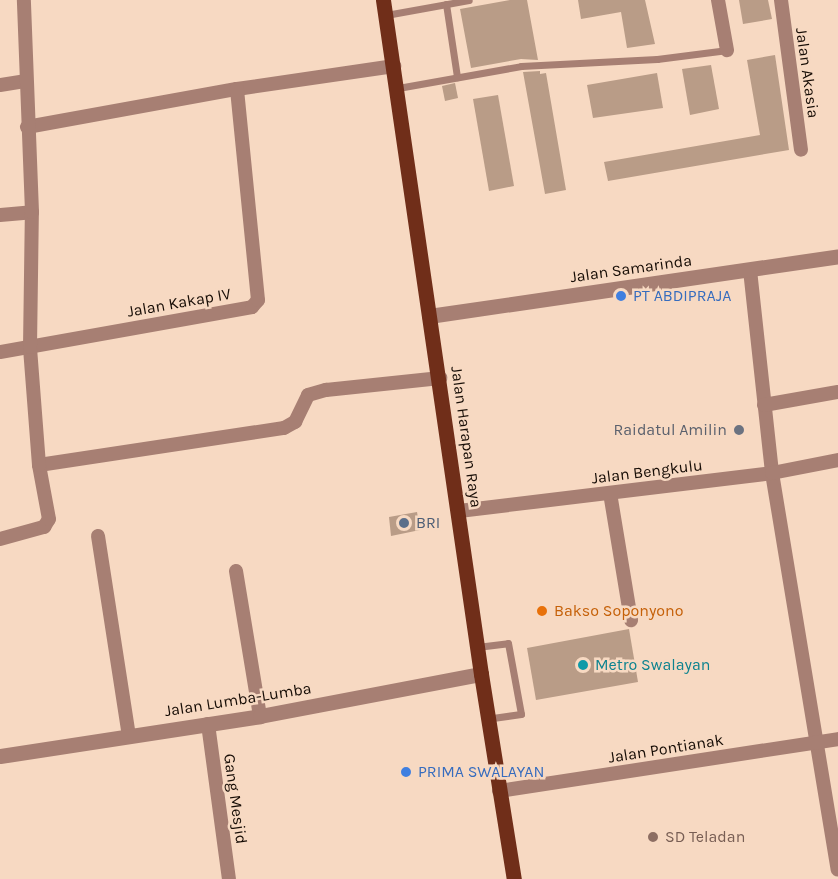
<!DOCTYPE html>
<html>
<head>
<meta charset="utf-8">
<style>
  body { margin:0 }
  #map { position:relative; width:838px; height:879px; overflow:hidden; background:#f7d9c2; font-family:Karla,sans-serif }
  div>[style] { position:absolute }
  .building>* { inset:0; background:#b99c87 }
  .service>* { height:7px; margin:-3.5px; padding:0 3.5px; transform-origin:3.5px; border-radius:3.5px; background:#a77f73 }
  .minor>* { height:14px; margin:-7px; padding:0 7px; transform-origin:7px; border-radius:7px; background:#a77f73 }
  .tertiary>* { height:15px; margin:-7.5px; padding:0 7.5px; transform-origin:7.5px; border-radius:7.5px; background:#a77f73 }
  .primary>* { height:15px; margin:-7.5px; padding:0 7.5px; transform-origin:7.5px; border-radius:7.5px; background:#702e19 }
  .dots>* { width:16px; height:16px; translate:-50% -50%; box-sizing:border-box; border:3px solid #f7d9c2; border-radius:50% }
  span { translate:-50% -50%; white-space:nowrap; text-align:center; line-height:1.15; -webkit-text-stroke:5px #f7d9c2; paint-order:stroke }
  .street-label { font-size:16px; color:#160c05 }
  .shop-label { font-size:16px; color:#366cbe }
  .left { translate:0 -50%; text-align:left }
  .worship-label { font-size:16px; color:#5b616d }
  .right { translate:-100% -50%; text-align:right }
  .service-label { font-size:16px; color:#4e5e75 }
  .food-label { font-size:16px; color:#c56008 }
  .culture-label { font-size:16px; color:#0d838f }
  .education-label { font-size:16px; color:#785e54 }
</style>
</head>
<body>
<div id="map">
  <div class="building">
    <div style="clip-path:polygon(510px 0,527px 0,538px 60px,521px 59px,471px 68px,460px 9px)"></div>
    <div style="clip-path:polygon(578px 0,645px 0,655px 44px,627px 48px,621px 12px,581px 19px)"></div>
    <div style="clip-path:polygon(739px 0,768px 0,772px 19px,743px 24px)"></div>
    <div style="clip-path:polygon(775px 55px,789px 150px,608px 181px,604px 162px,760px 135px,747px 60px)"></div>
    <div style="clip-path:polygon(711px 65px,719px 109px,690px 115px,682px 69px)"></div>
    <div style="clip-path:polygon(540px 71px,540px 74px,546px 73px,566px 190px,545px 194px,523px 72px)"></div>
    <div style="clip-path:polygon(657px 73px,663px 108px,593px 118px,587px 85px)"></div>
    <div style="clip-path:polygon(455px 83px,458px 98px,445px 101px,442px 86px)"></div>
    <div style="clip-path:polygon(498px 95px,514px 186px,489px 191px,473px 99px)"></div>
    <div style="clip-path:polygon(417px 512px,420px 530px,391px 536px,389px 517px)"></div>
    <div style="clip-path:polygon(629px 629px,638px 682px,536px 700px,527px 648px)"></div>
  </div>
  <div class="service">
    <div style="left:446px;top:4px;width:74px;rotate:81.4deg"></div>
    <div style="left:386px;top:15px;width:84px;rotate:-10.2deg"></div>
    <div style="left:398px;top:88px;width:125px;rotate:-10.1deg"></div>
    <div style="left:521px;top:66px;width:136px;rotate:-2.9deg"></div>
    <div style="left:657px;top:59px;width:71px;rotate:-7.3deg"></div>
    <div style="left:477px;top:647px;width:31px;rotate:-7deg"></div>
    <div style="left:508px;top:643px;width:72px;rotate:79.6deg"></div>
    <div style="left:521px;top:714px;width:34px;rotate:172deg"></div>
  </div>
  <div class="minor">
    <div style="left:718px;top:0;width:51px;rotate:79.8deg"></div>
    <div style="left:781px;top:0;width:151px;rotate:82.4deg"></div>
    <div style="left:0;top:85px;width:25px;rotate:-9deg"></div>
    <div style="left:27px;top:127px;width:213px;rotate:-10.3deg"></div>
    <div style="left:237px;top:89px;width:159px;rotate:-8.3deg"></div>
    <div style="left:0;top:215px;width:32px;rotate:-5deg"></div>
    <div style="left:750px;top:270px;width:204px;rotate:83.8deg"></div>
    <div style="left:772px;top:473px;width:402px;rotate:80.6deg"></div>
    <div style="left:0;top:352px;width:256px;rotate:-10.1deg"></div>
    <div style="left:252px;top:307px;width:9px;rotate:-49deg"></div>
    <div style="left:258px;top:300px;width:212px;rotate:-95.7deg"></div>
    <div style="left:764px;top:405px;width:75px;rotate:-10deg"></div>
    <div style="left:39px;top:465px;width:248px;rotate:-8.6deg"></div>
    <div style="left:284px;top:428px;width:13px;rotate:-29deg"></div>
    <div style="left:295px;top:422px;width:30px;rotate:-64deg"></div>
    <div style="left:308px;top:395px;width:19px;rotate:-16deg"></div>
    <div style="left:326px;top:390px;width:115px;rotate:-6deg"></div>
    <div style="left:610px;top:493px;width:129px;rotate:80.6deg"></div>
    <div style="left:459px;top:511px;width:315px;rotate:-6.9deg"></div>
    <div style="left:772px;top:473px;width:67px;rotate:-11.1deg"></div>
    <div style="left:98px;top:536px;width:202px;rotate:81.2deg"></div>
    <div style="left:0;top:539px;width:46px;rotate:-15.3deg"></div>
    <div style="left:44px;top:527px;width:9px;rotate:-58deg"></div>
    <div style="left:49px;top:519px;width:55px;rotate:-100.5deg"></div>
    <div style="left:39px;top:465px;width:118px;rotate:-94.4deg"></div>
    <div style="left:30px;top:347px;width:135px;rotate:-89.2deg"></div>
    <div style="left:32px;top:212px;width:212px;rotate:-92.2deg"></div>
    <div style="left:236px;top:571px;width:147px;rotate:80.6deg"></div>
    <div style="left:208px;top:724px;width:156px;rotate:82.3deg"></div>
    <div style="left:499px;top:791px;width:343px;rotate:-8.7deg"></div>
  </div>
  <div class="tertiary">
    <div style="left:429px;top:316px;width:413px;rotate:-8.3deg"></div>
    <div style="left:0;top:756px;width:263px;rotate:-8.7deg"></div>
    <div style="left:260px;top:716px;width:225px;rotate:-10.8deg"></div>
  </div>
  <div class="primary">
    <div style="left:383px;top:0;width:681px;rotate:81.73deg"></div>
    <div style="left:481px;top:674px;width:208px;rotate:80.9deg"></div>
  </div>
  <div class="dots">
    <div style="left:621px;top:296px;background:#3f7fe0"></div>
    <div style="left:739px;top:430px;background:#6b7280"></div>
    <div style="left:404px;top:523px;background:#5c6f8a"></div>
    <div style="left:542px;top:611px;background:#e8710a"></div>
    <div style="left:583px;top:665px;background:#0f9aa8"></div>
    <div style="left:406px;top:772px;background:#3f7fe0"></div>
    <div style="left:653px;top:837px;background:#8d6e63"></div>
  </div>
  <div class="street-label">
    <span style="left:807px;top:73px;rotate:82deg">Jalan Akasia</span>
    <span style="left:631px;top:269px;rotate:-8deg">Jalan Samarinda</span>
    <span style="left:179px;top:303px;rotate:-10deg">Jalan Kakap IV</span>
    <span style="left:466px;top:437px;rotate:82deg">Jalan Harapan Raya</span>
    <span style="left:647px;top:472px;rotate:-7deg">Jalan Bengkulu</span>
    <span style="left:238px;top:700px;rotate:-9deg">Jalan Lumba-Lumba</span>
    <span style="left:666px;top:749px;rotate:-9deg">Jalan Pontianak</span>
    <span style="left:235px;top:799px;rotate:82deg">Gang Mesjid</span>
  </div>
  <div class="shop-label">
    <span class="left" style="left:633px;top:296px">PT ABDIPRAJA</span>
    <span class="left" style="left:418px;top:772px">PRIMA SWALAYAN</span>
  </div>
  <div class="worship-label">
    <span class="right" style="left:727px;top:430px">Raidatul Amilin</span>
  </div>
  <div class="service-label">
    <span class="left" style="left:416px;top:523px">BRI</span>
  </div>
  <div class="food-label">
    <span class="left" style="left:554px;top:611px">Bakso Soponyono</span>
  </div>
  <div class="culture-label">
    <span class="left" style="left:595px;top:665px">Metro Swalayan</span>
  </div>
  <div class="education-label">
    <span class="left" style="left:665px;top:837px">SD Teladan</span>
  </div>
</div>
</body>
</html>
